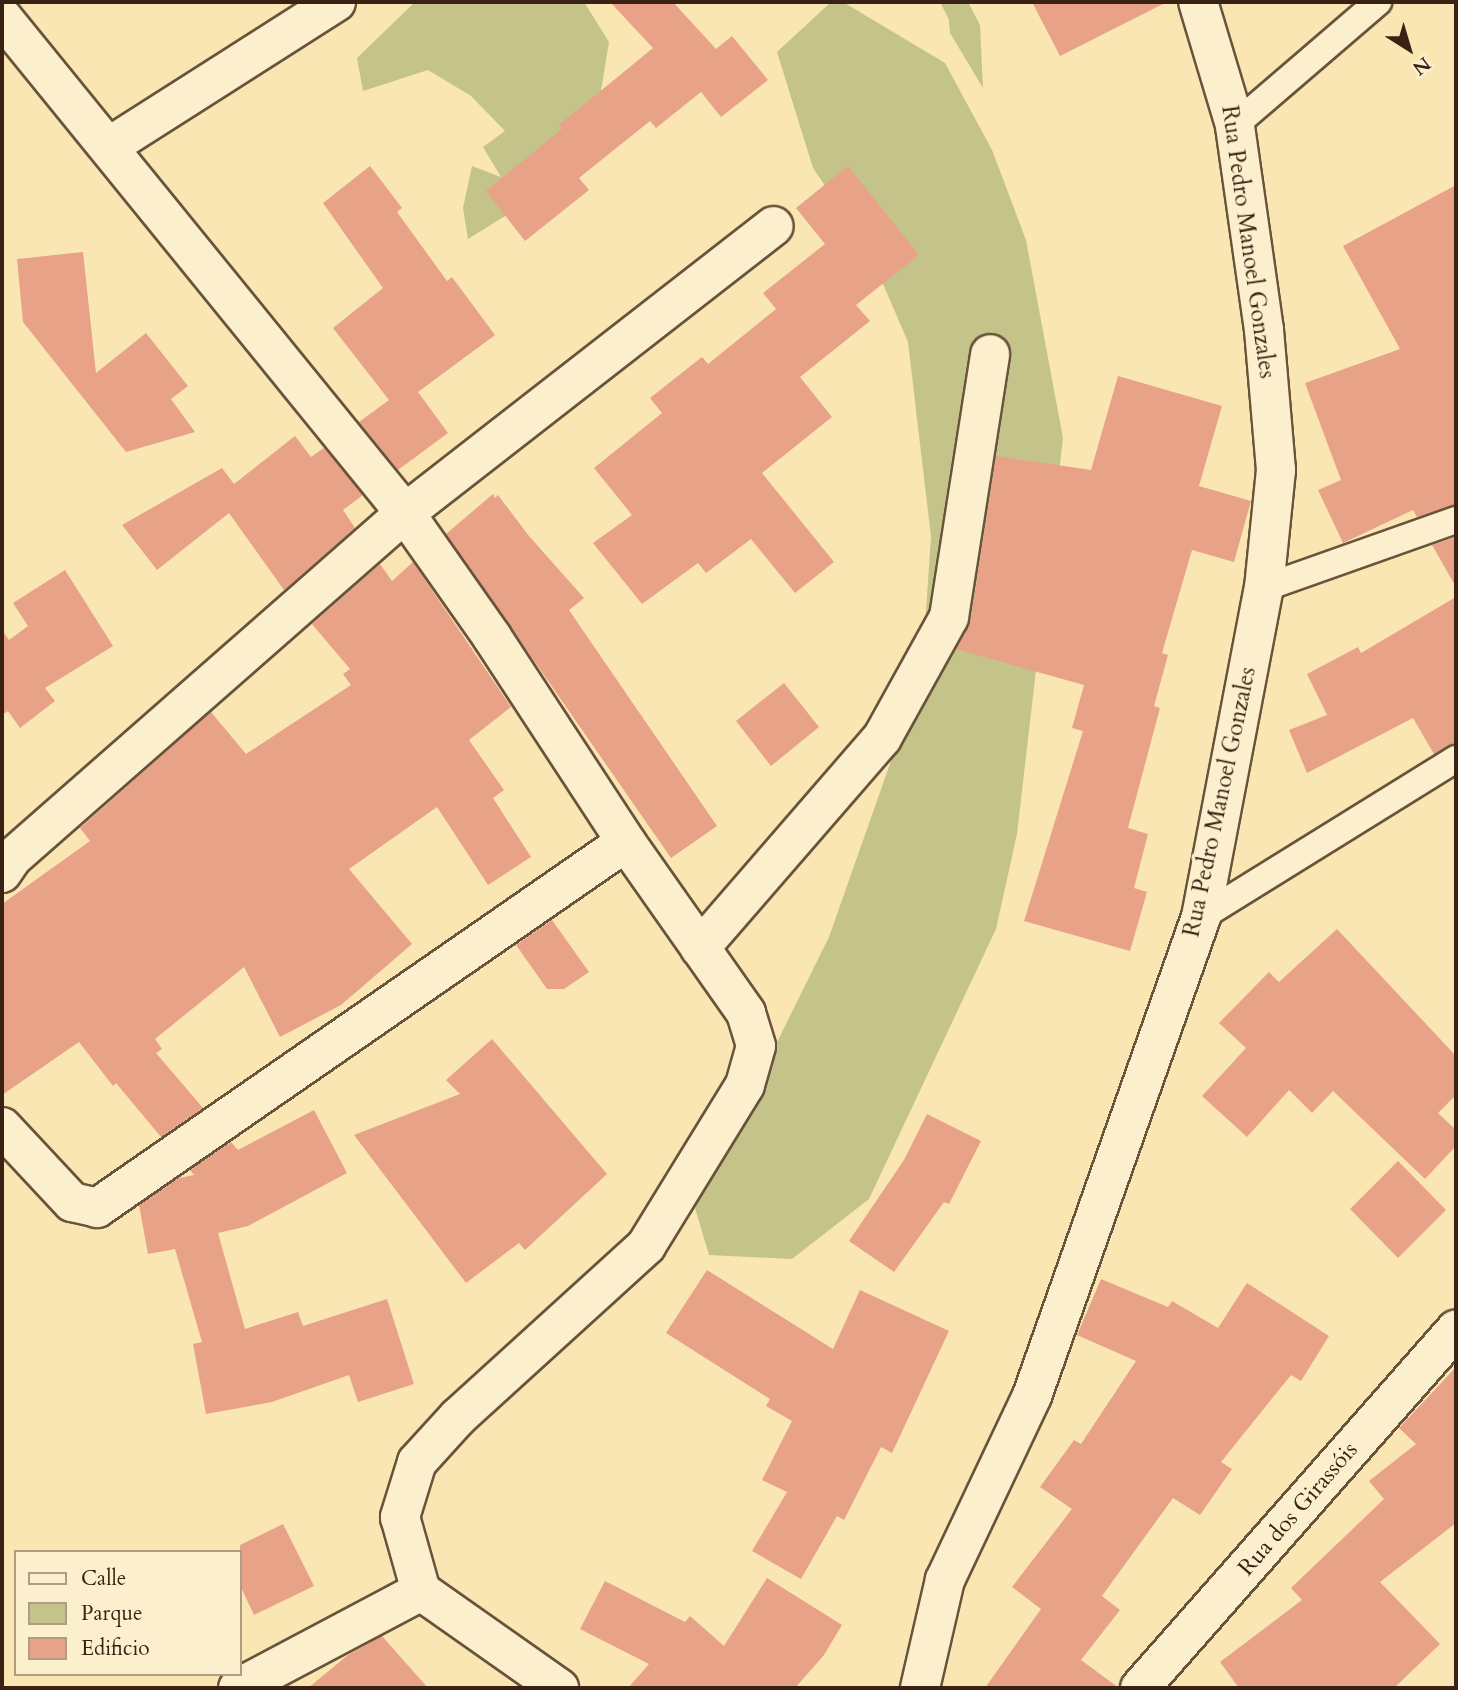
<!DOCTYPE html>
<html>
<head>
<meta charset="utf-8">
<style>
  body { margin:0 }
  #map { position:relative; width:1458px; height:1690px; overflow:hidden; background:#fae6b3; font-family:Cardo,serif }
  div>[style] { position:absolute }
  .green>* { inset:0; background:#c4c389 }
  .building>* { inset:0; background:#e8a287 }
  .roads { filter:drop-shadow(2px 0 #69533b) drop-shadow(-2px 0 #69533b) drop-shadow(0 2px #69533b) drop-shadow(0 -2px #69533b) }
  .service>* { height:26px; margin:-13px; padding:0 13px; transform-origin:13px; border-radius:13px; background:#fcefce }
  .minor>* { height:38px; margin:-19px; padding:0 19px; transform-origin:19px; border-radius:19px; background:#fcefce }
  span { translate:-50% -50%; white-space:nowrap; text-align:center; line-height:1.15; -webkit-text-stroke:7px #fcefce; paint-order:stroke }
  .street-label { font-size:23px; color:#392213 }
  .frame { position:absolute; inset:0; border:4px solid #392213; pointer-events:none }
  .legend { position:absolute; left:14px; top:1550px; width:228px; height:126px; box-sizing:border-box; background:#fcefce; border:2px solid #ae9d83; margin:0; padding:9px 12px; list-style:none; font-size:21px; color:#392213 }
  .legend li { display:flex; align-items:center; gap:14px; height:35px }
  .legend b { width:35px; border:2px solid #ae9d83 }
  .north { position:absolute; left:1374px; top:14px; width:70px; height:70px; -webkit-text-stroke:5px #fcefce; paint-order:stroke; rotate:143deg; font-size:19px; font-weight:700; line-height:28px; text-align:center; color:#392213 }
  .north::after { content:''; display:block; margin:auto; width:24px; height:32px; background:#392213; clip-path:polygon(50% 0,100% 100%,50% 72%,0 100%) }
</style>
</head>
<body>
<div id="map">
  <div class="green">
    <div style="clip-path:polygon(415px 2px,584px 2px,609px 42px,598px 109px,534px 198px,468px 239px,463px 208px,472px 166px,501px 177px,483px 147px,505px 131px,471px 96px,428px 70px,363px 91px,357px 58px)"></div>
    <div style="clip-path:polygon(831px 2px,843px 2px,945px 63px,992px 150px,1026px 240px,1063px 438px,1017px 834px,996px 929px,869px 1199px,792px 1259px,709px 1255px,695px 1208px,829px 937px,898px 741px,924px 641px,931px 537px,908px 342px,868px 249px,813px 168px,777px 52px)"></div>
    <div style="clip-path:polygon(940px 2px,968px 2px,980px 25px,983px 88px,950px 33px,949px 20px)"></div>
  </div>
  <div class="building">
    <div style="clip-path:polygon(610px 2px,673px 2px,716px 49px,732px 36px,768px 80px,721px 117px,701px 92px,656px 128px,650px 121px,579px 178px,589px 190px,525px 241px,486px 191px,562px 129px,559px 125px,653px 48px)"></div>
    <div style="clip-path:polygon(1032px 2px,1167px 2px,1060px 56px)"></div>
    <div style="clip-path:polygon(370px 166px,402px 208px,397px 212px,447px 281px,452px 277px,495px 335px,418px 392px,448px 433px,398px 470px,359px 422px,389px 400px,333px 328px,383px 288px,323px 203px)"></div>
    <div style="clip-path:polygon(848px 166px,919px 255px,856px 305px,870px 321px,800px 377px,832px 417px,762px 473px,834px 562px,795px 593px,751px 539px,706px 573px,698px 563px,642px 604px,593px 543px,632px 515px,594px 468px,662px 413px,650px 398px,702px 357px,708px 364px,776px 309px,763px 293px,825px 244px,796px 208px)"></div>
    <div style="clip-path:polygon(1456px 185px,1456px 505px,1417px 517px,1413px 510px,1343px 543px,1318px 490px,1341px 480px,1305px 383px,1400px 349px,1343px 246px)"></div>
    <div style="clip-path:polygon(83px 252px,96px 373px,146px 333px,188px 386px,171px 399px,195px 432px,126px 452px,23px 322px,17px 259px)"></div>
    <div style="clip-path:polygon(1118px 376px,1222px 406px,1199px 486px,1251px 501px,1234px 562px,1192px 550px,1162px 653px,1168px 655px,1154px 706px,1160px 708px,1128px 828px,1148px 834px,1134px 888px,1147px 892px,1130px 951px,1024px 921px,1083px 731px,1072px 728px,1084px 685px,956px 649px,971px 620px,996px 456px,1091px 470px)"></div>
    <div style="clip-path:polygon(295px 436px,311px 457px,324px 448px,363px 495px,343px 510px,355px 528px,284px 590px,229px 513px,157px 570px,122px 525px,222px 468px,234px 484px)"></div>
    <div style="clip-path:polygon(493px 494px,495px 498px,498px 495px,529px 536px,584px 598px,569px 610px,717px 826px,671px 858px,446px 534px)"></div>
    <div style="clip-path:polygon(1456px 537px,1456px 587px,1432px 545px)"></div>
    <div style="clip-path:polygon(413px 562px,511px 707px,469px 740px,504px 790px,493px 798px,531px 857px,488px 885px,437px 807px,349px 869px,412px 944px,341px 1005px,280px 1037px,244px 967px,155px 1039px,162px 1049px,156px 1053px,203px 1108px,161px 1137px,116px 1083px,113px 1086px,79px 1042px,2px 1095px,2px 904px,90px 841px,80px 828px,211px 712px,246px 754px,351px 685px,343px 674px,350px 669px,312px 624px,380px 564px,392px 581px)"></div>
    <div style="clip-path:polygon(65px 570px,113px 646px,45px 688px,55px 701px,20px 728px,8px 711px,2px 715px,2px 630px,9px 640px,28px 626px,13px 603px)"></div>
    <div style="clip-path:polygon(1456px 597px,1456px 743px,1434px 754px,1413px 718px,1307px 773px,1289px 730px,1327px 715px,1307px 674px,1358px 647px,1361px 653px)"></div>
    <div style="clip-path:polygon(784px 683px,819px 727px,771px 766px,736px 721px)"></div>
    <div style="clip-path:polygon(552px 920px,589px 972px,564px 989px,547px 989px,516px 945px)"></div>
    <div style="clip-path:polygon(1337px 929px,1456px 1056px,1456px 1095px,1438px 1113px,1456px 1130px,1456px 1146px,1425px 1179px,1333px 1091px,1312px 1113px,1289px 1090px,1247px 1137px,1202px 1096px,1246px 1048px,1219px 1023px,1269px 972px,1279px 982px)"></div>
    <div style="clip-path:polygon(492px 1039px,607px 1174px,525px 1250px,519px 1243px,466px 1283px,354px 1135px,460px 1094px,446px 1080px)"></div>
    <div style="clip-path:polygon(314px 1110px,347px 1173px,248px 1226px,218px 1233px,245px 1329px,298px 1312px,303px 1326px,387px 1299px,414px 1384px,358px 1402px,349px 1375px,272px 1402px,206px 1414px,193px 1344px,202px 1342px,175px 1249px,148px 1254px,139px 1205px,179px 1178px,194px 1175px,190px 1170px,231px 1142px,238px 1150px)"></div>
    <div style="clip-path:polygon(927px 1114px,981px 1141px,949px 1204px,944px 1202px,894px 1272px,849px 1241px,904px 1160px)"></div>
    <div style="clip-path:polygon(1398px 1161px,1446px 1210px,1398px 1258px,1350px 1209px)"></div>
    <div style="clip-path:polygon(707px 1270px,833px 1349px,860px 1290px,949px 1331px,892px 1453px,881px 1447px,844px 1520px,837px 1516px,801px 1579px,752px 1551px,787px 1492px,762px 1480px,792px 1421px,766px 1406px,770px 1399px,666px 1333px)"></div>
    <div style="clip-path:polygon(1101px 1279px,1168px 1307px,1172px 1301px,1218px 1328px,1247px 1283px,1329px 1336px,1301px 1381px,1291px 1375px,1221px 1462px,1232px 1469px,1200px 1515px,1173px 1498px,1102px 1596px,1120px 1610px,1081px 1660px,1119px 1688px,985px 1688px,1041px 1609px,1012px 1587px,1072px 1509px,1040px 1487px,1074px 1440px,1081px 1444px,1136px 1361px,1077px 1335px)"></div>
    <div style="clip-path:polygon(1456px 1367px,1456px 1523px,1380px 1582px,1440px 1644px,1394px 1688px,1239px 1688px,1220px 1662px,1302px 1600px,1291px 1588px,1384px 1499px,1369px 1481px,1416px 1444px,1399px 1428px)"></div>
    <div style="clip-path:polygon(283px 1524px,314px 1586px,254px 1615px,240px 1585px,240px 1545px)"></div>
    <div style="clip-path:polygon(767px 1578px,842px 1625px,824px 1655px,795px 1688px,628px 1688px,649px 1664px,580px 1629px,605px 1581px,685px 1622px,690px 1616px,724px 1646px)"></div>
    <div style="clip-path:polygon(382px 1636px,428px 1688px,308px 1688px,348px 1655px)"></div>
  </div>
  <div class="roads">
    <div class="service">
      <div style="left:1235px;top:125px;width:189px;rotate:-40.7deg"></div>
      <div style="left:1264px;top:588px;width:204px;rotate:-19.5deg"></div>
      <div style="left:1201px;top:917px;width:300px;rotate:-31.8deg"></div>
    </div>
    <div class="minor">
      <div style="left:2px;top:17px;width:639px;rotate:50.91deg"></div>
      <div style="left:405px;top:513px;width:151px;rotate:54.9deg"></div>
      <div style="left:492px;top:637px;width:245px;rotate:56.8deg"></div>
      <div style="left:626px;top:842px;width:209px;rotate:54.9deg"></div>
      <div style="left:746px;top:1013px;width:34px;rotate:73deg"></div>
      <div style="left:756px;top:1046px;width:41px;rotate:105.8deg"></div>
      <div style="left:745px;top:1085px;width:189px;rotate:121.6deg"></div>
      <div style="left:646px;top:1246px;width:254px;rotate:137.7deg"></div>
      <div style="left:458px;top:1417px;width:61px;rotate:132.3deg"></div>
      <div style="left:417px;top:1462px;width:58px;rotate:107.2deg"></div>
      <div style="left:400px;top:1517px;width:77px;rotate:74.2deg"></div>
      <div style="left:110px;top:146px;width:268px;rotate:-32.5deg"></div>
      <div style="left:2px;top:873px;width:18px;rotate:-56deg"></div>
      <div style="left:12px;top:858px;width:523px;rotate:-41.28deg"></div>
      <div style="left:405px;top:513px;width:467px;rotate:-37.9deg"></div>
      <div style="left:700px;top:948px;width:278px;rotate:-49.1deg"></div>
      <div style="left:882px;top:738px;width:138px;rotate:-61deg"></div>
      <div style="left:949px;top:617px;width:266px;rotate:-81.1deg"></div>
      <div style="left:2px;top:1127px;width:103px;rotate:47deg"></div>
      <div style="left:72px;top:1202px;width:26px;rotate:13deg"></div>
      <div style="left:97px;top:1208px;width:643px;rotate:-34.68deg"></div>
      <div style="left:238px;top:1688px;width:207px;rotate:-27.9deg"></div>
      <div style="left:421px;top:1591px;width:169px;rotate:35.1deg"></div>
      <div style="left:920px;top:1688px;width:111px;rotate:-77deg"></div>
      <div style="left:945px;top:1580px;width:204px;rotate:-64.7deg"></div>
      <div style="left:1032px;top:1396px;width:508px;rotate:-70.57deg"></div>
      <div style="left:1201px;top:917px;width:335px;rotate:-79.2deg"></div>
      <div style="left:1264px;top:588px;width:119px;rotate:-84.2deg"></div>
      <div style="left:1276px;top:470px;width:141px;rotate:-94.9deg"></div>
      <div style="left:1264px;top:330px;width:207px;rotate:-98.1deg"></div>
      <div style="left:1235px;top:125px;width:128px;rotate:-106.7deg"></div>
      <div style="left:1140px;top:1688px;width:478px;rotate:-48.6deg"></div>
    </div>
  </div>
  <div class="street-label">
    <span style="left:1248px;top:242px;rotate:82deg">Rua Pedro Manoel Gonzales</span>
    <span style="left:1220px;top:802px;rotate:-78deg">Rua Pedro Manoel Gonzales</span>
    <span style="left:1298px;top:1509px;rotate:-49deg">Rua dos Girassóis</span>
  </div>
  <div class="frame"></div>
  <ul class="legend">
  <li><b style="height:9px;background:#fcefce"></b>Calle</li>
  <li><b style="height:19px;background:#c4c389"></b>Parque</li>
  <li><b style="height:19px;background:#e8a287"></b>Edificio</li>
  </ul>
  <div class="north">N</div>
</div>
</body>
</html>
